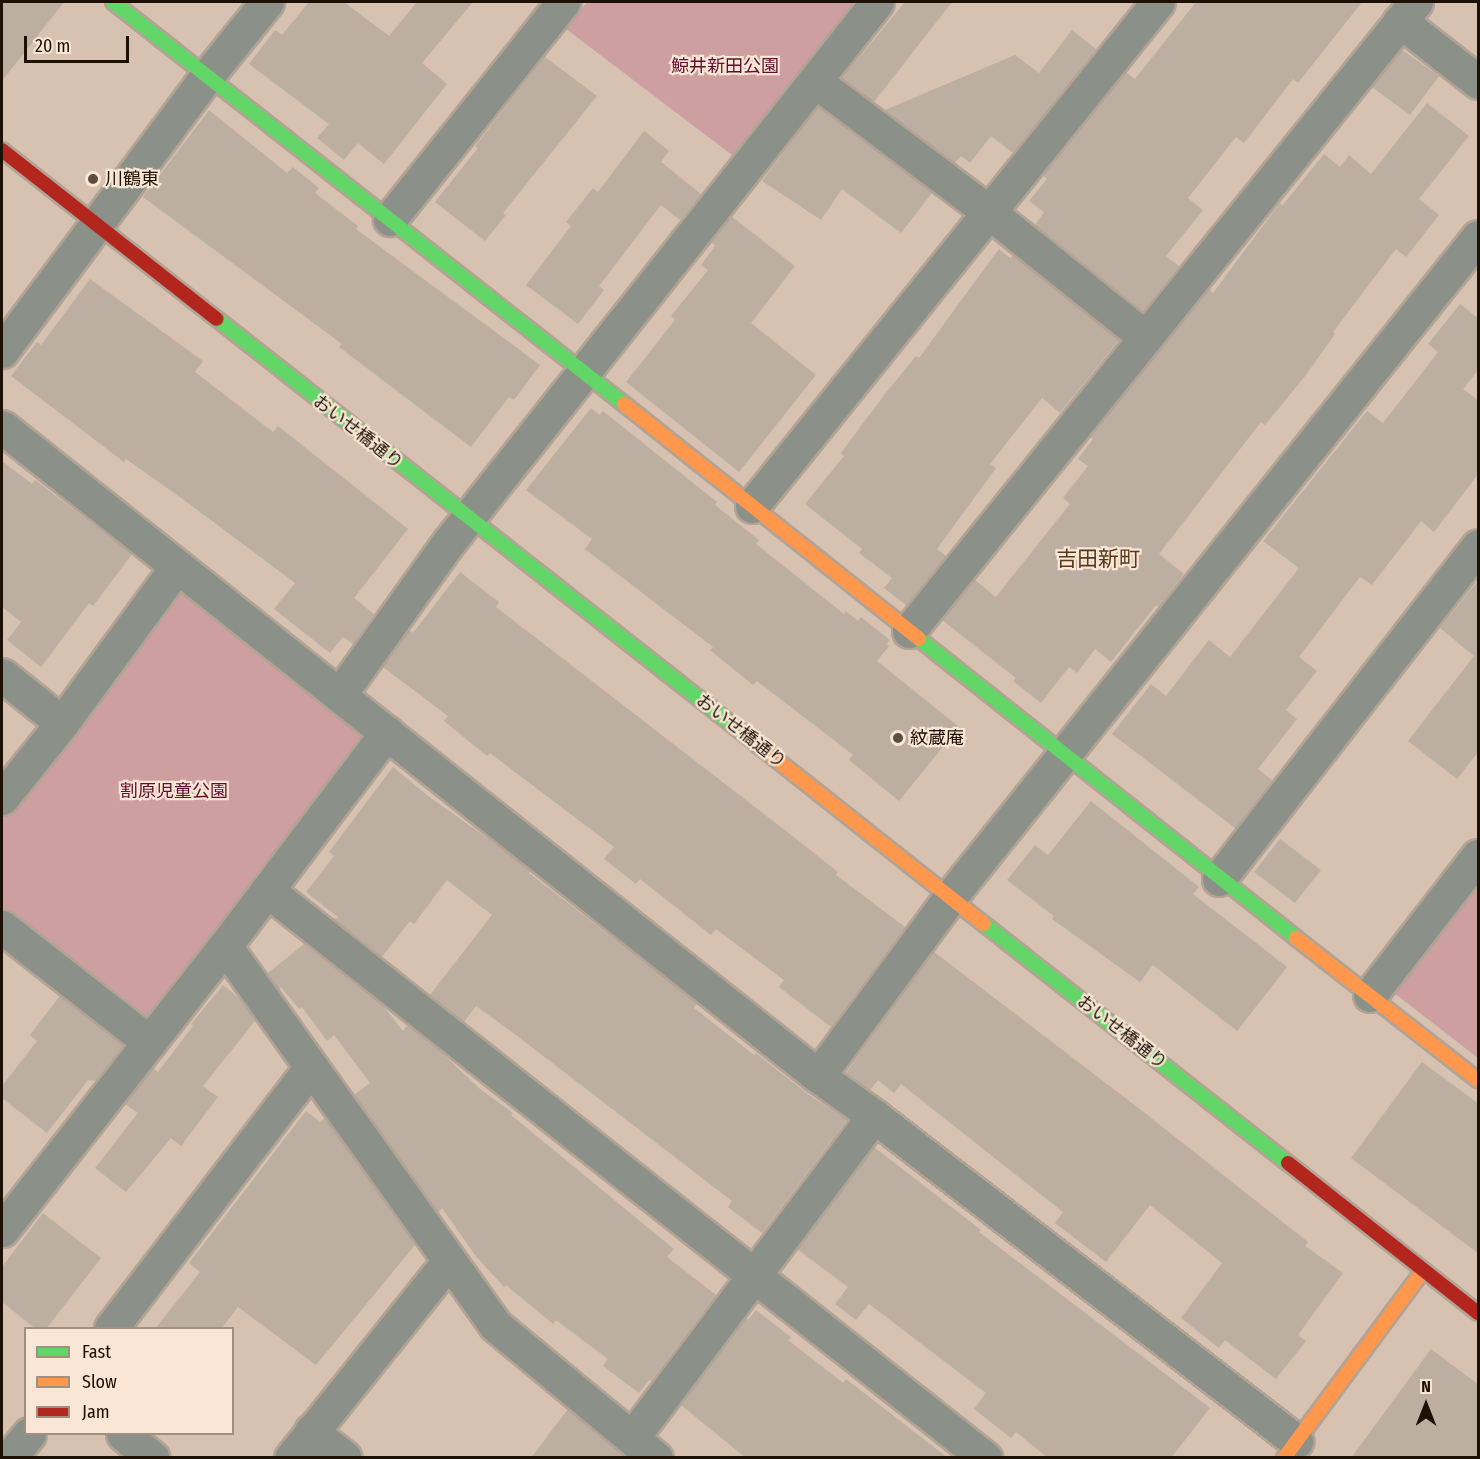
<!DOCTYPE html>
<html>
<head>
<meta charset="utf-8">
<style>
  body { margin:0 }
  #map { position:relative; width:1480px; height:1459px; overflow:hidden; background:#d7c2b1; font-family:"Fira Sans Condensed","Noto Sans JP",sans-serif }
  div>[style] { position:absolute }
  .green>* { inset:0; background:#cd9fa1 }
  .building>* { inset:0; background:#bcaea0 }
  .roads { filter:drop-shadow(2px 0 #b2a395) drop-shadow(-2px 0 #b2a395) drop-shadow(0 2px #b2a395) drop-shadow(0 -2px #b2a395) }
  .street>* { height:33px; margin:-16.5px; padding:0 16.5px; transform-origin:16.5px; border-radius:16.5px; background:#8b9188 }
  .fast>* { height:14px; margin:-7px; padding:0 7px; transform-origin:7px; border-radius:7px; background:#63d668 }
  .slow>* { height:14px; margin:-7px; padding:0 7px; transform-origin:7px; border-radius:7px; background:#ff974d }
  .jam>* { height:14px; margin:-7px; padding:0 7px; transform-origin:7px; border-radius:7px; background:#b3261e }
  .dots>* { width:16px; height:16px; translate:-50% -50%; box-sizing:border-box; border:3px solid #f9e6d5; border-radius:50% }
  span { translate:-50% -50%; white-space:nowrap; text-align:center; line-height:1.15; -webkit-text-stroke:4.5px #f9e6d5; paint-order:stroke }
  .park-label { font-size:18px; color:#600d2f }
  .poi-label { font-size:18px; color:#1d1005 }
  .left { translate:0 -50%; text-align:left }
  .street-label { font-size:18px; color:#1d1005 }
  .quarter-label { font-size:21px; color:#58391c }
  .frame { position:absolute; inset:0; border:3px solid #1d1005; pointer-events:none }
  .legend { position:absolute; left:24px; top:1327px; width:210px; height:108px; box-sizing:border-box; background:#f9e6d5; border:2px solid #a19082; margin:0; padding:8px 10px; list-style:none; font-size:18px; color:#1d1005 }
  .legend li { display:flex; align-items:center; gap:12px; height:30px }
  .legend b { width:30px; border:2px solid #a19082 }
  .north { position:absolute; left:1396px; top:1375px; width:60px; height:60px; -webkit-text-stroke:4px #f9e6d5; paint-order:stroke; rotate:0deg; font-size:16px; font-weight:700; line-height:24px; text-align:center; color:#1d1005 }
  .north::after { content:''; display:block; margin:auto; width:21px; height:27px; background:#1d1005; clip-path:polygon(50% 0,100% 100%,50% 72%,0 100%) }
  .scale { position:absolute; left:24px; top:36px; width:105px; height:27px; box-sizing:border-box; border:3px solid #1d1005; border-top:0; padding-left:8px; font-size:18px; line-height:21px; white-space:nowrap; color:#1d1005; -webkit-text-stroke:4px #f9e6d5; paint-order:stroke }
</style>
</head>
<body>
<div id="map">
  <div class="green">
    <div style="clip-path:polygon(587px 2px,856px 2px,736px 158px,566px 29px)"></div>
    <div style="clip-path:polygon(177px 584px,369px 736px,146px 1030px,2px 917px,2px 816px)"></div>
    <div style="clip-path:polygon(1478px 885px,1478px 1058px,1394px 993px)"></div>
  </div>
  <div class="building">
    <div style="clip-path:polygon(2px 2px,64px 2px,2px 81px)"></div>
    <div style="clip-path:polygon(309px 2px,344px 2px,389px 36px,417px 2px,473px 2px,422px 63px,447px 84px,384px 164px,358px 143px,344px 160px,317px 138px,329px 124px,249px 64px,275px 30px,282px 35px)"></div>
    <div style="clip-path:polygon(905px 2px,952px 2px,874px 102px,842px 78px)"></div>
    <div style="clip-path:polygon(1196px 2px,1362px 2px,1298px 83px,1293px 79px,1244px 143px,1236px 137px,1188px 198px,1203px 210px,1166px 256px,1179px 266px,1143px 311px,1035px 225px,1044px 212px,1029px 201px,1047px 179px,1042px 175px,1126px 72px,1135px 79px)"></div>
    <div style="clip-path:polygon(1072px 30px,1096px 49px,1013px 153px,991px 136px,970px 163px,961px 156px,955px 163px,885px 110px,1015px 55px,1039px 73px)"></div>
    <div style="clip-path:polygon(1402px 50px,1439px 76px,1410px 115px,1372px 87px)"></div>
    <div style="clip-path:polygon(545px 57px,597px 96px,503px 213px,506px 215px,485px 241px,435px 202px,478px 148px,475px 146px)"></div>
    <div style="clip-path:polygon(1427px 103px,1469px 136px,1419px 199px,1439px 215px,1406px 257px,1396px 249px,1333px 332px,1335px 334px,1306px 375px,1265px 425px,1261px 422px,1159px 554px,1184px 574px,1158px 607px,1156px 605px,1111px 662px,1095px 649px,1077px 673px,1069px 667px,1041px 703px,1013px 681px,1016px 678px,942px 620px,975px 580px,996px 597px,1070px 504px,1063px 498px,1088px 466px,1078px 459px,1093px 439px,1090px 437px,1209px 289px,1213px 293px,1280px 203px,1282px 206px,1324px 154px,1340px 167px,1349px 155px,1371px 174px)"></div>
    <div style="clip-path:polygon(818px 107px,932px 193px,901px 233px,842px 189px,821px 220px,762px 181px)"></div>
    <div style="clip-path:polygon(209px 110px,287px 173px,293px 167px,319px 188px,315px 193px,358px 226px,356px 229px,540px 365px,514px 400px,509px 397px,471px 447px,339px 347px,342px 344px,143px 197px)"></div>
    <div style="clip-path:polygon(644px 131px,669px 151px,661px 162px,701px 194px,680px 220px,661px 205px,599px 286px,604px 290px,578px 324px,526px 285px,571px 226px,566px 222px,593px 188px,598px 192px)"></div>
    <div style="clip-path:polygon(731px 216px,795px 266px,751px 323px,816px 375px,739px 472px,626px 382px,675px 320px,671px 316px,708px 270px,701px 265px,715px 246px,711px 242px)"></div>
    <div style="clip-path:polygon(999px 249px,1010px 258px,1013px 255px,1119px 340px,1060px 413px,1042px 398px,990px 464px,996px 468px,937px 549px,946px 556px,906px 605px,884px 588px,892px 578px,859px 553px,862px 549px,805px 504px,844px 456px,841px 453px,885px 394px,916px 356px,919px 358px)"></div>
    <div style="clip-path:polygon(90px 279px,203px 361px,195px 372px,273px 432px,278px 426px,408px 529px,354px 598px,374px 614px,353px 644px,343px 637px,330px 653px,274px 609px,295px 583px,184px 500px,126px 459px,124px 462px,11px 376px,37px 342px,41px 345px)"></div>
    <div style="clip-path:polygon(1460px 304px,1479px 319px,1479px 369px,1463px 389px,1479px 401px,1479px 473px,1434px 532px,1421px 521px,1372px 585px,1360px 577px,1299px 657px,1317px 671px,1286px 710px,1297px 719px,1258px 769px,1272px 780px,1235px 828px,1112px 734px,1151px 684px,1166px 696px,1209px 640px,1230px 657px,1299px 568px,1263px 541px,1367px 411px,1383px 423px,1438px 352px,1428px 344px)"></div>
    <div style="clip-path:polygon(591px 408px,600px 415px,603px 411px,717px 502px,715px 505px,759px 540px,756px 544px,844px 614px,846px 611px,858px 621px,861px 617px,890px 640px,887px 644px,889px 646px,877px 661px,959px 727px,899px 801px,849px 760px,853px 755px,757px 681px,753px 685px,710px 650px,713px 647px,585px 549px,592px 539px,526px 490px)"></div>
    <div style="clip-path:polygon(2px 461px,32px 484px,35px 480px,132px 554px,93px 606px,89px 603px,41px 667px,7px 640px,21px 622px,2px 607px)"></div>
    <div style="clip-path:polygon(460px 572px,499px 602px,496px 607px,786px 831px,838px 872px,836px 875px,905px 927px,831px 1027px,779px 987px,784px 980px,716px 929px,711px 935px,640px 879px,636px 884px,604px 859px,614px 847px,490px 753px,487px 756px,444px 721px,448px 716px,383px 667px,409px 630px,413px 633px)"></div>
    <div style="clip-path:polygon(1479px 579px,1479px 751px,1457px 779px,1408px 741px,1474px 656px,1440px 628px)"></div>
    <div style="clip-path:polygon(393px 767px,428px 796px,493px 842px,530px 871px,529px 873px,697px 1003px,694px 1008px,754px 1055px,756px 1053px,809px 1095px,847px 1120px,762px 1233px,728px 1207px,732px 1201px,516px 1035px,476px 1006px,464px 1022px,430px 995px,492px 915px,447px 880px,414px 924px,410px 921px,382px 957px,334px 919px,338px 917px,306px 892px,334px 856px,329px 852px)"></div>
    <div style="clip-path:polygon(1091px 801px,1199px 887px,1193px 894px,1287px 967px,1237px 1031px,1153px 965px,1140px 982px,1052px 919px,1054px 916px,1007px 880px,1035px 845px,1048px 855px)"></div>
    <div style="clip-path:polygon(1280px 839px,1321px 870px,1295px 903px,1254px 872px)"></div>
    <div style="clip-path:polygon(304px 944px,383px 1006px,403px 1031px,407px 1025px,441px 1052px,480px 1089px,513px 1113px,511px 1115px,674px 1249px,667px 1257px,716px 1295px,651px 1381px,649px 1380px,639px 1393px,603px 1366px,608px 1359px,556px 1320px,553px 1324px,506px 1285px,504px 1287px,475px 1255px,442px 1208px,438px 1213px,354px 1095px,370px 1083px,334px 1035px,327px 1041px,302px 1007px,299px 1009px,281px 987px,279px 990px,268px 973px)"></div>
    <div style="clip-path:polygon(933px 951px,1141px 1110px,1308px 1242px,1305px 1246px,1343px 1273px,1298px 1335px,1306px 1341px,1276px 1379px,1225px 1340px,1219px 1348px,1181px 1318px,1222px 1263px,1150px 1205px,1106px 1262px,1055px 1223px,1063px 1212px,901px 1084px,894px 1093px,878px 1080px,870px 1090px,846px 1073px)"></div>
    <div style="clip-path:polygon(223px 985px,238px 997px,255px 1021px,203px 1086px,218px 1097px,181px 1146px,171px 1138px,126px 1192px,95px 1168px,138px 1113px,125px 1104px,153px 1068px,158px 1072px,193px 1026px,191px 1024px)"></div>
    <div style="clip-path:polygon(60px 996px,123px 1046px,95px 1081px,88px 1080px,47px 1133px,2px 1098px,2px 1086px,37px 1041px,30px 1035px)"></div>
    <div style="clip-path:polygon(1422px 1062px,1479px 1104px,1479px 1254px,1351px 1158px)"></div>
    <div style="clip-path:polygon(306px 1111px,320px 1122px,325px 1118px,415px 1245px,316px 1365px,238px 1307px,221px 1329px,155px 1329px,200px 1272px,189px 1263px)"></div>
    <div style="clip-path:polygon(874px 1147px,981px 1230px,979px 1232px,1210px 1408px,1171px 1458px,1048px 1458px,1016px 1432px,1011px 1438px,974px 1409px,986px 1393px,869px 1304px,856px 1320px,835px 1304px,848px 1287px,797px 1249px)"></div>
    <div style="clip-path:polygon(43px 1213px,101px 1258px,46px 1329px,36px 1329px,2px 1302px,2px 1267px)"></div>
    <div style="clip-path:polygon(756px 1310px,791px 1337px,788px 1340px,843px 1383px,846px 1379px,948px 1458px,746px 1458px,681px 1405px,746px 1318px,748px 1320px)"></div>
    <div style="clip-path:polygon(1431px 1349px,1479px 1385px,1479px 1458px,1351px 1458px)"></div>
    <div style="clip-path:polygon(568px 1409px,626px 1458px,531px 1458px)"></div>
  </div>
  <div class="roads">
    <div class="street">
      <div style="left:1400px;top:21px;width:99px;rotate:38deg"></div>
      <div style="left:815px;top:81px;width:219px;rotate:37deg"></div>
      <div style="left:990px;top:213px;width:198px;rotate:38.7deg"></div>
      <div style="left:390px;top:219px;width:278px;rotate:-51.4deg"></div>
      <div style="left:2px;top:351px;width:344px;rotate:-53.3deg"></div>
      <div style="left:208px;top:75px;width:94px;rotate:-51.1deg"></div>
      <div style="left:2px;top:427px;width:1043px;rotate:38.5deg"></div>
      <div style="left:818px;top:1076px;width:69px;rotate:35.5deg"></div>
      <div style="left:874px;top:1116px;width:533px;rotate:37.6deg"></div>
      <div style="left:752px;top:506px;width:647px;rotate:-51.15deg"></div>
      <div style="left:909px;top:631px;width:808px;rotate:-51.13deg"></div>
      <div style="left:2px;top:675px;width:77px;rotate:38.7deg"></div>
      <div style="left:340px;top:694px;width:187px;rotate:-54.4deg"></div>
      <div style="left:449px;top:542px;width:689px;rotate:-51.6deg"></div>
      <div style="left:2px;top:798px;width:96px;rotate:-51.3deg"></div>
      <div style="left:62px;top:723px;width:192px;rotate:-53.7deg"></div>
      <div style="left:1219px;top:879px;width:422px;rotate:-52.1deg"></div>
      <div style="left:267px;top:890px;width:916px;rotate:38.35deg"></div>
      <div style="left:2px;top:927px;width:187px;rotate:38deg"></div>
      <div style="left:225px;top:946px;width:465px;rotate:54.5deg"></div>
      <div style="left:495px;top:1325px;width:209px;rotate:39.6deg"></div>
      <div style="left:1370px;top:995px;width:176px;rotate:-52.2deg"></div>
      <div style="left:818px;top:1076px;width:224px;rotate:-53.5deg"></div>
      <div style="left:951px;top:896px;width:844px;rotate:-51.35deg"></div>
      <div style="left:2px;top:1230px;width:361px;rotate:-51.9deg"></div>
      <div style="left:225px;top:946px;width:268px;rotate:-52.9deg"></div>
      <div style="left:111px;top:1328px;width:327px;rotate:-52.5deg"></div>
      <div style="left:311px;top:1431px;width:43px;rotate:38.5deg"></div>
      <div style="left:123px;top:1434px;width:38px;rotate:39deg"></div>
      <div style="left:632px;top:1438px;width:403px;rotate:-53.1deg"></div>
      <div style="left:9px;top:1458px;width:31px;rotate:-50deg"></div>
      <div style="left:291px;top:1458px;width:251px;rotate:-51.3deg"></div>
    </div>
    <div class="fast">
      <div style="left:113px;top:2px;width:650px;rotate:38.19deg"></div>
      <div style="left:217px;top:319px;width:689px;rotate:38.22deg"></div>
      <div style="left:919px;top:639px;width:481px;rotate:38.4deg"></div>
      <div style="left:984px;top:924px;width:387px;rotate:38.2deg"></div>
    </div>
    <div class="slow">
      <div style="left:624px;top:404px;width:377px;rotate:38.5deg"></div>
      <div style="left:758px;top:745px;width:288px;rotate:38.4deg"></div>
      <div style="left:1296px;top:938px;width:231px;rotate:38deg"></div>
      <div style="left:1284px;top:1458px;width:233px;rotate:-53.4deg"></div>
    </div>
    <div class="jam">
      <div style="left:2px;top:150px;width:273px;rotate:38.2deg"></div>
      <div style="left:1288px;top:1163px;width:242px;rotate:38.3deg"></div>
    </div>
  </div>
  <div class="dots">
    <div style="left:93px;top:179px;background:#5e4e41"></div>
    <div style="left:898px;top:738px;background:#5e4e41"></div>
  </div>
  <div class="park-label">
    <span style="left:725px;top:66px">鯨井新田公園</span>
    <span style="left:174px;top:791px">割原児童公園</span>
  </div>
  <div class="poi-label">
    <span class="left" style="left:105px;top:179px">川鶴東</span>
    <span class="left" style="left:910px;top:738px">紋蔵庵</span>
  </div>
  <div class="street-label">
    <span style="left:358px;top:432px;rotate:38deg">おいせ橋通り</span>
    <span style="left:741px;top:731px;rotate:38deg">おいせ橋通り</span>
    <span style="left:1122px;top:1032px;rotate:38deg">おいせ橋通り</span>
  </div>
  <div class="quarter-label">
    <span style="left:1098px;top:559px">吉田新町</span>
  </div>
  <div class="frame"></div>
  <ul class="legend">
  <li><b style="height:8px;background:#63d668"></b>Fast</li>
  <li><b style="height:8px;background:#ff974d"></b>Slow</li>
  <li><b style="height:8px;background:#b3261e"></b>Jam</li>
  </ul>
  <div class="north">N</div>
  <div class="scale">20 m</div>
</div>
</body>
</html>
